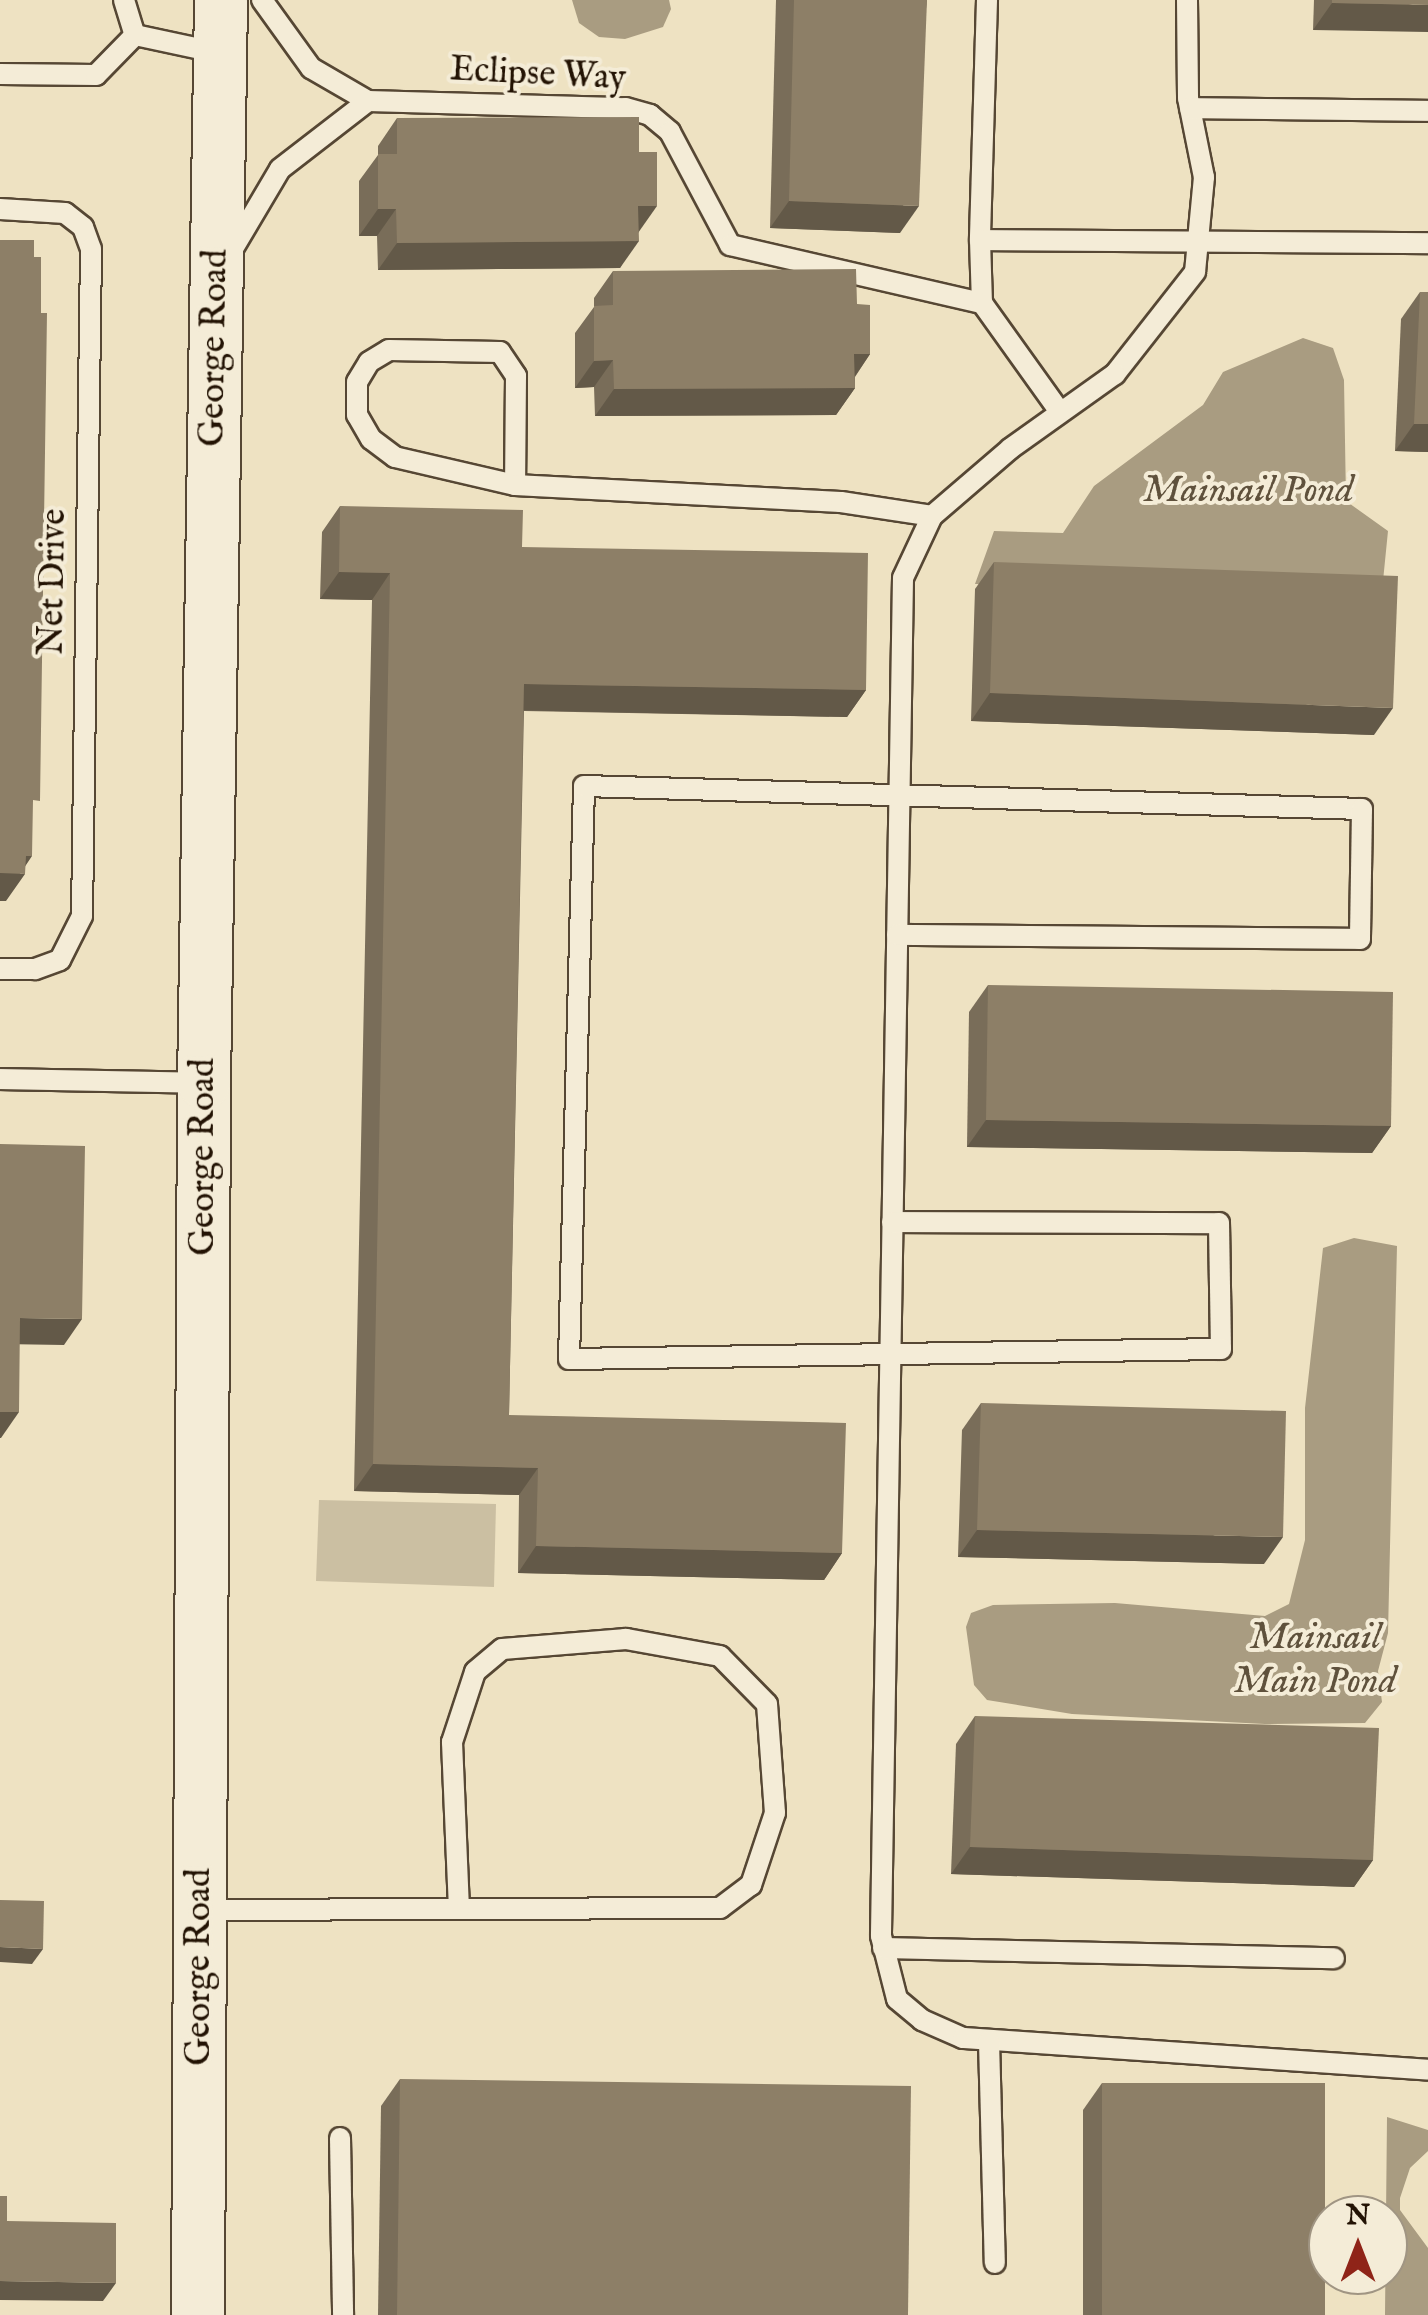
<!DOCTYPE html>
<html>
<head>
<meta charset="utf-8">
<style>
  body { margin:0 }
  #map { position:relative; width:1428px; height:2315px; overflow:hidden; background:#eee2c2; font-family:"IM FELL English",serif }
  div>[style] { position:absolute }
  .green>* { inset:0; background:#cbbfa2 }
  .water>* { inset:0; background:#a99c81 }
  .roads { filter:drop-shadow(2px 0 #564734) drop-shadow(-2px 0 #564734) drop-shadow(0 2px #564734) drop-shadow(0 -2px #564734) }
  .service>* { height:20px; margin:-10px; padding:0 10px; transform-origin:10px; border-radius:10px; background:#f4ecd7 }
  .tertiary>* { height:52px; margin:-26px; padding:0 26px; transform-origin:26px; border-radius:26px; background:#f4ecd7 }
  .wall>* { inset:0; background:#796d59 }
  .shaded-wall>* { inset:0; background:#635948 }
  .building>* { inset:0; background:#8d7f67 }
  span { translate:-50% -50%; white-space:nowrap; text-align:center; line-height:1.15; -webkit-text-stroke:8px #f4ecd7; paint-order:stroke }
  .street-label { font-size:35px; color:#231304 }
  .water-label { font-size:38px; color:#5f513c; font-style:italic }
  .north { position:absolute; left:1308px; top:2195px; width:100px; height:100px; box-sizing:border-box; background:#f4ecd7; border:2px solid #a09583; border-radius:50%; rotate:0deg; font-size:28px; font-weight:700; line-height:40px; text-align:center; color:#231304 }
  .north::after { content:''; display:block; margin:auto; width:35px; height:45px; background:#8f2418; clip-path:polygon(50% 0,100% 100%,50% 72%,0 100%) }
</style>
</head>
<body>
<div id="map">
  <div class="green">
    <div style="clip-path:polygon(319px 1500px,496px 1504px,494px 1587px,316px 1581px)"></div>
  </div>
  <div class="water">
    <div style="clip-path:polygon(572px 0,669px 0,671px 9px,663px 27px,625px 39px,599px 37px,579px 23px)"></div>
    <div style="clip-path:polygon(1303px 338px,1333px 348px,1344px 380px,1346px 501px,1388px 531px,1382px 591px,975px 584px,994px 531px,1063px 533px,1094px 486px,1203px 405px,1223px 372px)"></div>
    <div style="clip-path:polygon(1354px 1238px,1397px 1246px,1388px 1633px,1378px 1671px,1382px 1702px,1365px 1723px,1265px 1724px,1072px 1714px,987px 1700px,974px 1685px,966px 1627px,971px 1613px,993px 1605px,1115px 1603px,1265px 1616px,1289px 1604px,1305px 1540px,1305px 1408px,1323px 1248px)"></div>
    <div style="clip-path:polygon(1387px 2117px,1428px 2130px,1428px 2151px,1410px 2168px,1400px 2198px,1400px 2210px,1428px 2248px,1428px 2315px,1385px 2315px)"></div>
  </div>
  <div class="roads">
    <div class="service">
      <div style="left:124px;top:0;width:37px;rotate:73deg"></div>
      <div style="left:135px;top:35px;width:86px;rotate:12.1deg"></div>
      <div style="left:262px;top:0;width:84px;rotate:54.2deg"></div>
      <div style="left:311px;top:68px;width:66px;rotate:30.1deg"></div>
      <div style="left:368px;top:101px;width:258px;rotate:1.6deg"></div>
      <div style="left:626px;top:108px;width:25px;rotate:16deg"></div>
      <div style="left:650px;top:115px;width:26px;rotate:40deg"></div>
      <div style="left:670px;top:132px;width:128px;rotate:62deg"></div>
      <div style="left:730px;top:245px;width:259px;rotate:13deg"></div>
      <div style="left:987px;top:0;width:240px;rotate:91.7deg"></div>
      <div style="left:980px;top:240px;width:448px;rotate:0.4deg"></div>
      <div style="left:1187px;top:0;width:98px;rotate:89.4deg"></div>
      <div style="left:1188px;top:98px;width:81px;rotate:78.6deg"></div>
      <div style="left:1204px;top:177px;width:95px;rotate:95.4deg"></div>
      <div style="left:1195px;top:272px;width:130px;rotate:128.1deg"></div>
      <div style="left:1115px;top:374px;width:129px;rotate:144.5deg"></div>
      <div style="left:1010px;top:449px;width:103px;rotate:139.3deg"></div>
      <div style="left:932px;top:516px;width:68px;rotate:115.1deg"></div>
      <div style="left:903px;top:578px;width:1358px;rotate:90.93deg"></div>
      <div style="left:881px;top:1936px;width:65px;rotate:75.7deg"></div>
      <div style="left:897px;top:1999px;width:33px;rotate:40deg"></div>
      <div style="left:922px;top:2020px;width:45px;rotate:23.7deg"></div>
      <div style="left:963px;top:2038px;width:466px;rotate:3.9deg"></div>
      <div style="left:0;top:74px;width:96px;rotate:0.6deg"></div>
      <div style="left:96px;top:75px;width:56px;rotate:-45.7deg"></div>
      <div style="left:1190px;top:108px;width:238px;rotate:0.7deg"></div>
      <div style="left:0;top:209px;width:65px;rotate:3.5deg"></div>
      <div style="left:65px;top:213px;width:23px;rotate:38deg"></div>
      <div style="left:83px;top:227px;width:23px;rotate:70deg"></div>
      <div style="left:91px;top:249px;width:667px;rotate:90.77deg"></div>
      <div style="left:82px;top:916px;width:49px;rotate:116.6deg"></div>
      <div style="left:60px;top:960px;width:27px;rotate:160deg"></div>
      <div style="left:35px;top:969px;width:35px;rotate:180deg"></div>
      <div style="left:980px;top:240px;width:63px;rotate:88.2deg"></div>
      <div style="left:982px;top:303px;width:134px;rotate:54.4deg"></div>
      <div style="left:231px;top:252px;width:96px;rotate:-59.4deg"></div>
      <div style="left:280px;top:169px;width:111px;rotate:-37.7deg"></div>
      <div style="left:515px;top:485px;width:123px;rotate:-166.9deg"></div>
      <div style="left:395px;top:457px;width:30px;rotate:-143deg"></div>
      <div style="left:371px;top:439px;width:28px;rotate:-120deg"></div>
      <div style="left:357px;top:415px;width:33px;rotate:-90deg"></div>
      <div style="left:357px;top:382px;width:23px;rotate:-59deg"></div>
      <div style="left:369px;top:362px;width:23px;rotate:-31deg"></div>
      <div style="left:389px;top:350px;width:111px;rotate:1deg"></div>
      <div style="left:500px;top:352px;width:29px;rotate:56deg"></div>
      <div style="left:516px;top:376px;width:109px;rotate:90.5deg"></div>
      <div style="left:515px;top:485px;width:326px;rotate:3deg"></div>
      <div style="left:841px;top:502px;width:92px;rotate:8.7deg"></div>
      <div style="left:0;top:1079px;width:202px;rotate:1.1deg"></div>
      <div style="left:892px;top:1222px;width:327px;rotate:0.2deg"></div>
      <div style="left:1219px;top:1223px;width:126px;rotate:89.1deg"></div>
      <div style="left:1221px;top:1349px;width:652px;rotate:179.12deg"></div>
      <div style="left:569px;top:1359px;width:573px;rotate:-88.5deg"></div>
      <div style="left:584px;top:786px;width:778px;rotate:1.69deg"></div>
      <div style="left:1362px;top:809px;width:130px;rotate:90.9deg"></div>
      <div style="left:1360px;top:939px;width:463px;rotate:-179.5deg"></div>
      <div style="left:202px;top:1910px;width:518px;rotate:-0.22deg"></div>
      <div style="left:720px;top:1908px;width:39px;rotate:-37deg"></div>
      <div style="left:751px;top:1885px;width:76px;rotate:-71.6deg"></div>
      <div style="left:775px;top:1813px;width:109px;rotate:-94.2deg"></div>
      <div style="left:767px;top:1704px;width:67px;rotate:-134.4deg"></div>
      <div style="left:720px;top:1656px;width:96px;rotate:-169.7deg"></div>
      <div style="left:626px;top:1639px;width:124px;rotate:175.4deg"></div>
      <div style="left:502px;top:1649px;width:35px;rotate:140deg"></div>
      <div style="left:475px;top:1672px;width:74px;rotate:108.2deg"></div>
      <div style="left:452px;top:1742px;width:167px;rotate:87.6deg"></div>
      <div style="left:883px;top:1948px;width:451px;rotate:1.3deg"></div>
      <div style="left:989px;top:2041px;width:222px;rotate:88.5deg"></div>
      <div style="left:340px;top:2138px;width:177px;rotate:89deg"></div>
    </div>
    <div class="tertiary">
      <div style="left:198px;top:2315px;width:1232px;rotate:-89.72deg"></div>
      <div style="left:204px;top:1083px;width:1083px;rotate:-89.1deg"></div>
    </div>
  </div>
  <div class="wall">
    <div style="clip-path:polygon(776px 0,927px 0,900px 233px,770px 228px)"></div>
    <div style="clip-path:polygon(1314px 0,1428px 0,1313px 30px)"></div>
    <div style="clip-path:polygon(397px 118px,639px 231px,620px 268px,378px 270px,377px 236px,359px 236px,359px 181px,378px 155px,378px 146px)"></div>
    <div style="clip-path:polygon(613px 271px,857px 304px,870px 354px,855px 377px,855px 388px,836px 415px,595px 416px,594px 387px,575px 388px,575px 333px,594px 307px,594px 298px)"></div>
    <div style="clip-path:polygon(1420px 292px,1428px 452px,1395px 451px,1401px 319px)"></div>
    <div style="clip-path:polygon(340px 506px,522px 547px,866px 690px,847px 717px,524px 711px,509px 1415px,842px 1553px,824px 1580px,518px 1573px,519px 1495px,354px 1491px,372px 600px,320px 599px,322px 532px)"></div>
    <div style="clip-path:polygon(994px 562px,1374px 735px,971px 721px,975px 589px)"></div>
    <div style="clip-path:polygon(988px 985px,1391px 1126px,1372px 1153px,967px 1147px,969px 1012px)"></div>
    <div style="clip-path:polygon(981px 1403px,1264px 1564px,958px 1557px,962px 1430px)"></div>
    <div style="clip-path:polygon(975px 1716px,1373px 1860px,1354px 1887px,951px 1874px,956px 1744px)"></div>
    <div style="clip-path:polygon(400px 2079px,908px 2315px,378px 2315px,381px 2106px)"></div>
    <div style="clip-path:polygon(1102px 2083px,1325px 2315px,1083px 2315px,1083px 2110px)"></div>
  </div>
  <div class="shaded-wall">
    <div style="clip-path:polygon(1332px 3px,1428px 5px,1428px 32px,1313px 30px)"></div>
    <div style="clip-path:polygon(789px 201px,919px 206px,900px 233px,770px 228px)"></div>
    <div style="clip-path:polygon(638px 206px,657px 206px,638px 233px)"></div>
    <div style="clip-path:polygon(378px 209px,396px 209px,377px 236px,359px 236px)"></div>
    <div style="clip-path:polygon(639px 241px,620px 268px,378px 270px,397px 243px)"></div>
    <div style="clip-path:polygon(854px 354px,870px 354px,851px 382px)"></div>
    <div style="clip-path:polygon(613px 360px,594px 387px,575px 388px,594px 361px)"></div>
    <div style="clip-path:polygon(855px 388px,836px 415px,595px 416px,614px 389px)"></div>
    <div style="clip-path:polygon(1414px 424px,1428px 424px,1428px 452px,1395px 451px)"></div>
    <div style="clip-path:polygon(339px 572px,390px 573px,372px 600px,320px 599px)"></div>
    <div style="clip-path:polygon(524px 684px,866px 690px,847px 717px,505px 710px)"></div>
    <div style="clip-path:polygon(990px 693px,1393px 708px,1374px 735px,971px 721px)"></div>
    <div style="clip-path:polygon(26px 856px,32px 856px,20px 874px,25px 874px,6px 901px,0 901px,0 873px)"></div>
    <div style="clip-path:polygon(986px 1120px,1391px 1126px,1372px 1153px,967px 1147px)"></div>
    <div style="clip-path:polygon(20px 1318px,82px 1319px,64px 1345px,2px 1344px)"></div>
    <div style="clip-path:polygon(0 1412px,19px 1412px,1px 1438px,0 1438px)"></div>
    <div style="clip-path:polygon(373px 1464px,538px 1468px,519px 1495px,354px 1491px)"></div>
    <div style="clip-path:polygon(977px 1530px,1283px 1537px,1264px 1564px,958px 1557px)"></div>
    <div style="clip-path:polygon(536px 1546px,842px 1553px,824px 1580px,518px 1573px)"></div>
    <div style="clip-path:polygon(970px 1847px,1373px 1860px,1354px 1887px,951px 1874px)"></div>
    <div style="clip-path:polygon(0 1947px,43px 1949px,32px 1964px,0 1962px)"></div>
    <div style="clip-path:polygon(0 2281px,116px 2283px,103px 2301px,0 2300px)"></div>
  </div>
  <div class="building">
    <div style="clip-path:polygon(794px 0,927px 0,919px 206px,789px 201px)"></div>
    <div style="clip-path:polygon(1332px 0,1428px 0,1428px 5px,1332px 3px)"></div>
    <div style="clip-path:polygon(639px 117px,639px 152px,657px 152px,657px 206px,638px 206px,639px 241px,397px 243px,396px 209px,378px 209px,378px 154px,397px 154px,397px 118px)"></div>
    <div style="clip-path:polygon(0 240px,34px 240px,34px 257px,41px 257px,41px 313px,47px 313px,40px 801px,33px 800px,32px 856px,26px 856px,25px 874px,0 873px)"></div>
    <div style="clip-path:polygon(856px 269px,857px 304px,870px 305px,870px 354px,854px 354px,855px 388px,614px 389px,613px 360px,594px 361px,594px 306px,613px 305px,613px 271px)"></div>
    <div style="clip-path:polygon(1420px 292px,1428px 292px,1428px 424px,1414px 424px)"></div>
    <div style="clip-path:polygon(340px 506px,523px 510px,522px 547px,868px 553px,866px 690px,524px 684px,509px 1415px,846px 1423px,842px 1553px,536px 1546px,538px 1468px,373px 1464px,390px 573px,339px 572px)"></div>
    <div style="clip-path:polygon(994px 562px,1398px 576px,1393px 708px,990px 693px)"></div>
    <div style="clip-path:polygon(988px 985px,1393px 992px,1391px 1126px,986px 1120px)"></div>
    <div style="clip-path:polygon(0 1144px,85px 1146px,82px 1319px,20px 1318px,19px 1412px,0 1412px)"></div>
    <div style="clip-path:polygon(981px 1403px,1286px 1411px,1283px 1537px,977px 1530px)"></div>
    <div style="clip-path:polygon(975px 1716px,1379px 1728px,1373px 1860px,970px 1847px)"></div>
    <div style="clip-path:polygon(0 1900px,44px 1901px,43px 1949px,0 1947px)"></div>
    <div style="clip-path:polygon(400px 2079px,911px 2086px,908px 2315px,397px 2315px)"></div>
    <div style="clip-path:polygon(1102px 2083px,1325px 2083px,1325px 2315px,1102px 2315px)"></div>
    <div style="clip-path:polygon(0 2196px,7px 2196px,7px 2221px,116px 2223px,116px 2283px,0 2281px)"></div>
  </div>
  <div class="street-label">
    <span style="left:538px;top:75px;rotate:3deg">Eclipse Way</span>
    <span style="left:215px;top:348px;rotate:-89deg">George Road</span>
    <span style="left:54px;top:582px;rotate:-89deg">Net Drive</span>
    <span style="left:204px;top:1157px;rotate:-90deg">George Road</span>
    <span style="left:200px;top:1967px;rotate:-90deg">George Road</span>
  </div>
  <div class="water-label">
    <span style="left:1248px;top:492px">Mainsail Pond</span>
    <span style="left:1315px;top:1661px">Mainsail<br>Main Pond</span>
  </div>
  <div class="north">N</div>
</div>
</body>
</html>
